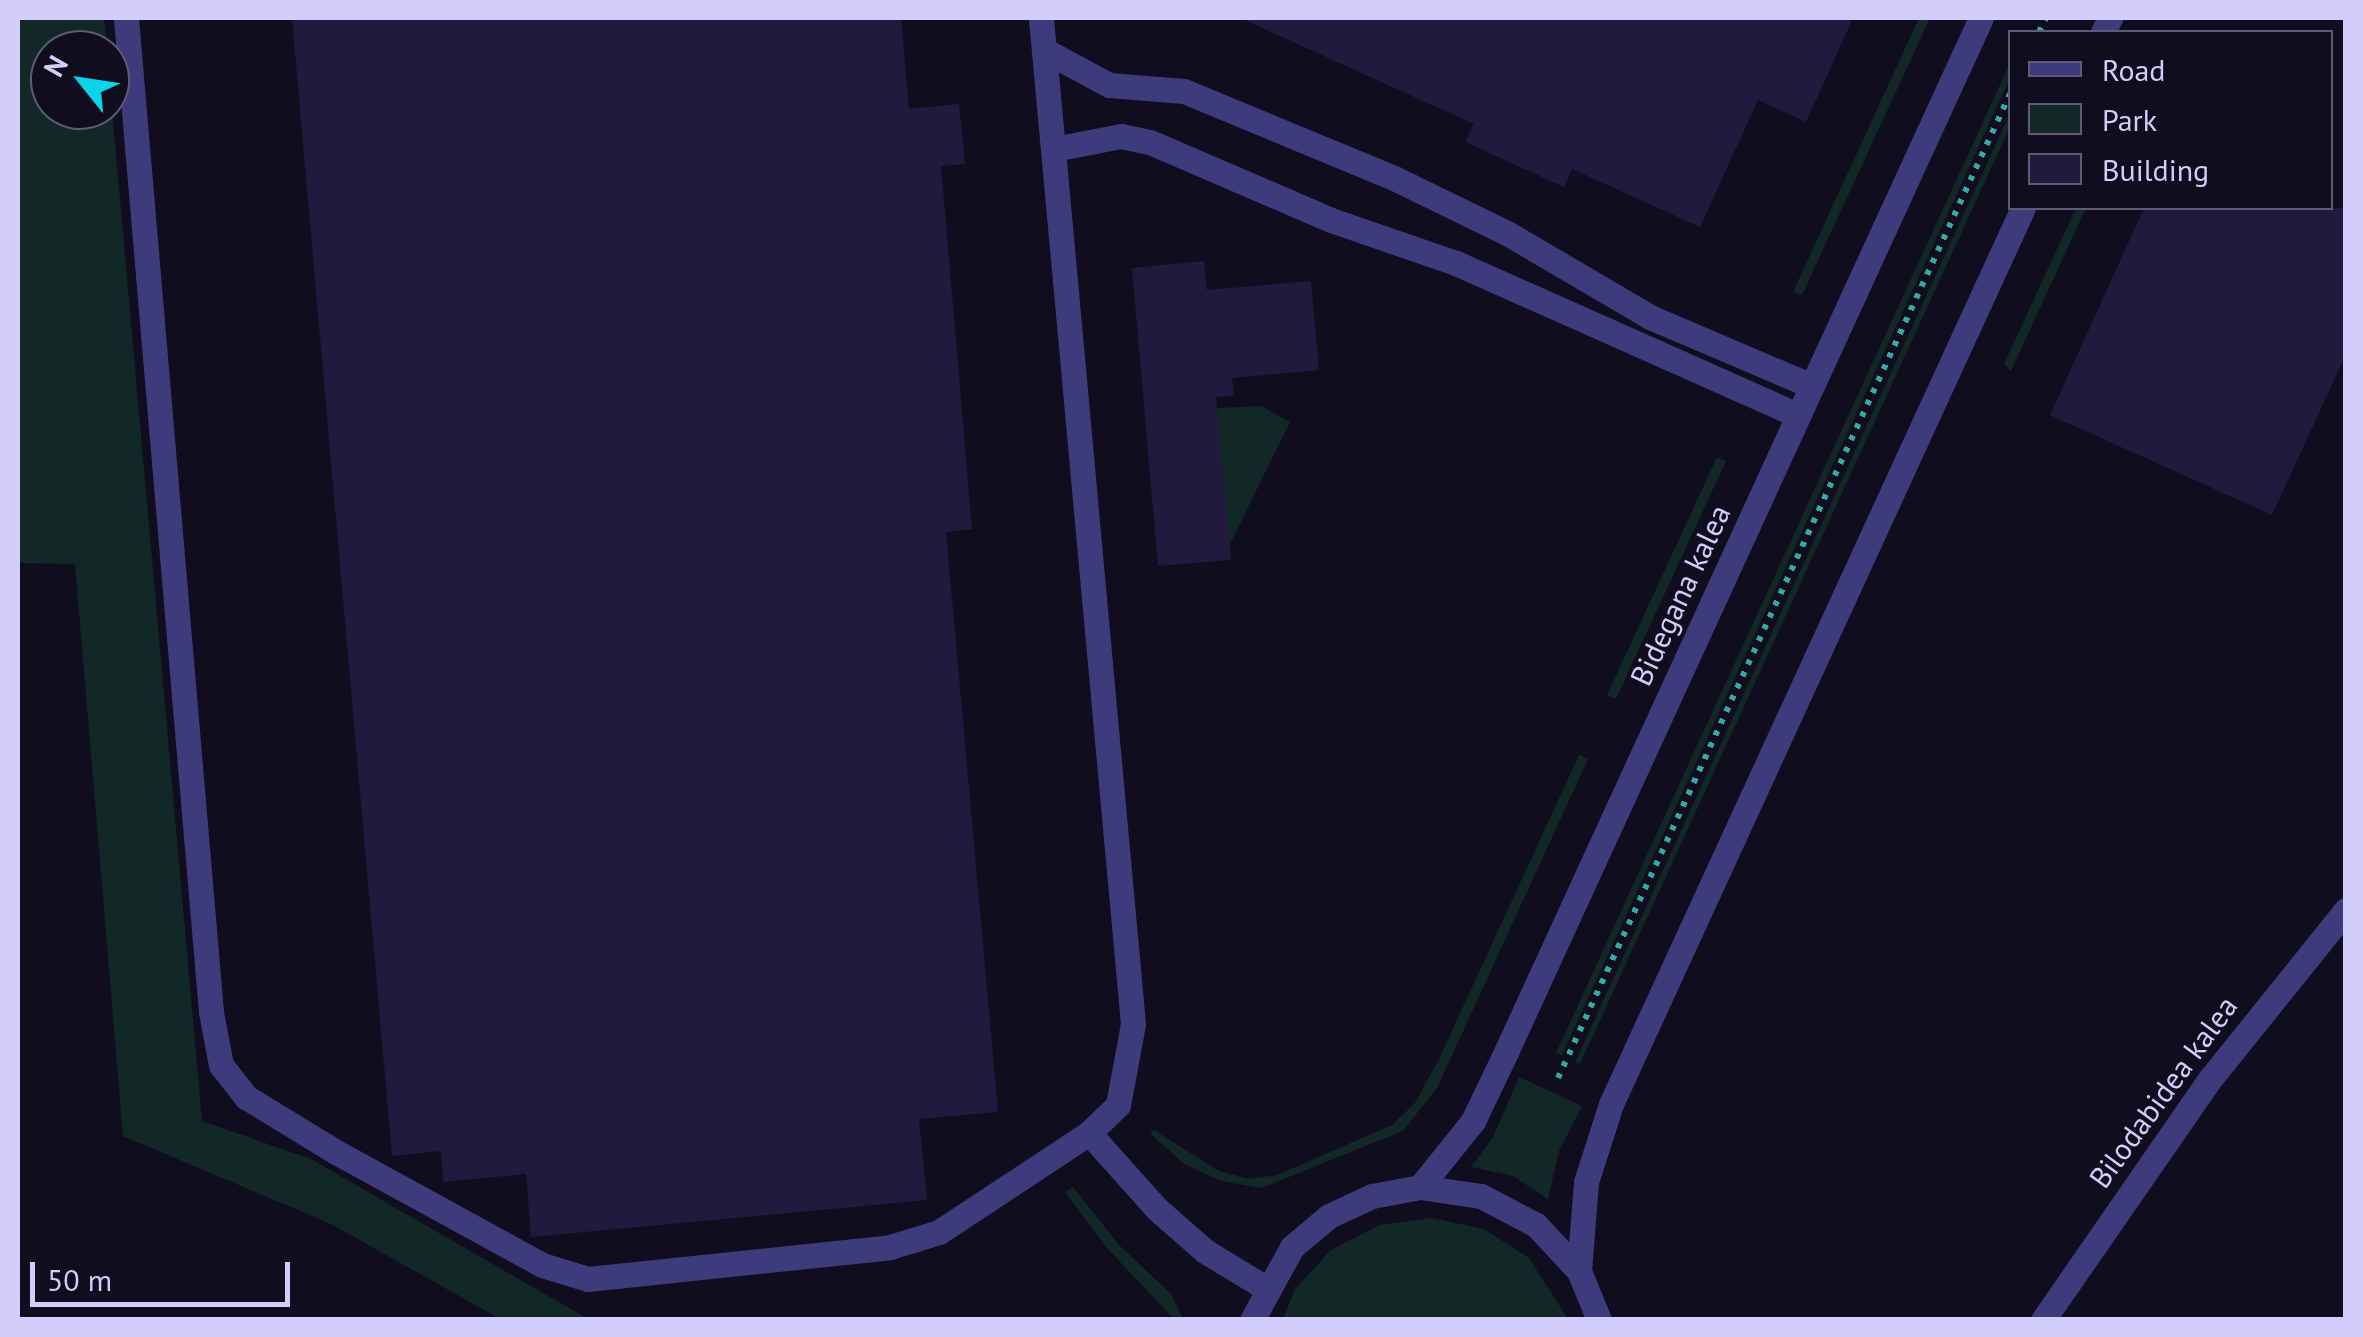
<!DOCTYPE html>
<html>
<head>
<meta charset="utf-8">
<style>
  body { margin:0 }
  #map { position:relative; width:2363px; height:1337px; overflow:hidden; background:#100d1e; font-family:"PT Sans",sans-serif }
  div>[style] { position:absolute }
  .green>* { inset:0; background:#112827 }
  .building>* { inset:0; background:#221a3e }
  .path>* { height:6px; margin-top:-3px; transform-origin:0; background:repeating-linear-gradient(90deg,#33aaa4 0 5px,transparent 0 13px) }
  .minor>* { height:25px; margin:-12.5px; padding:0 12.5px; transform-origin:12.5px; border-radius:12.5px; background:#3d3b7b }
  span { translate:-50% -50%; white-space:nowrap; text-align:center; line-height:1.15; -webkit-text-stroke:8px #100d1e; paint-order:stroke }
  .street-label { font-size:30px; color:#d3cdfc }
  .frame { position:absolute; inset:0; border:20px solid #d3cdfc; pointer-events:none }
  .legend { position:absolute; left:2008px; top:30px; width:325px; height:180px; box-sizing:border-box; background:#100d1e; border:2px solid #5e5a77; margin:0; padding:12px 18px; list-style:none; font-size:30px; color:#d3cdfc }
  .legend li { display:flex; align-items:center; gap:20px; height:50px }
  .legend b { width:50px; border:2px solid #5e5a77 }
  .north { position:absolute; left:30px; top:30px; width:100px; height:100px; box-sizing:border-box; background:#100d1e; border:2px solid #5e5a77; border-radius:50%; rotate:300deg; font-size:28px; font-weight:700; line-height:40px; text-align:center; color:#d3cdfc }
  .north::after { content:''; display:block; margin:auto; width:35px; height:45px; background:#0cd2ea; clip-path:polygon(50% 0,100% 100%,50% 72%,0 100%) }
  .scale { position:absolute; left:30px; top:1262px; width:260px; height:45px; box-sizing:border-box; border:5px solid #d3cdfc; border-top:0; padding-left:12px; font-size:30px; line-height:35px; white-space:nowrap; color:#d3cdfc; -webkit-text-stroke:8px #100d1e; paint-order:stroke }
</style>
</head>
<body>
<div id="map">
  <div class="green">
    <div style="clip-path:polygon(18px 18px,104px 18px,107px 50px,50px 50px,50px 110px,110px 110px,110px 87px,202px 1121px,311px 1159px,588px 1319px,500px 1319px,333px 1225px,123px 1136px,75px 564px,18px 563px)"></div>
    <div style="clip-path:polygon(1919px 18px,1930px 18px,1802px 295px,1793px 292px)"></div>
    <div style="clip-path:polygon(2010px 63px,2010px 78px,1562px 1055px,1556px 1053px)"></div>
    <div style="clip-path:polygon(2010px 113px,2010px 127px,1580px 1064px,1575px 1062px)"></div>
    <div style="clip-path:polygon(2076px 208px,2086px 208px,2011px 371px,2004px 364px)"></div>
    <div style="clip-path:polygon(1261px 406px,1290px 422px,1229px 546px,1217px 408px)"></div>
    <div style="clip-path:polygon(1717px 457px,1726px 461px,1616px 699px,1607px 695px)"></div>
    <div style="clip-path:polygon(1579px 755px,1588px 759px,1437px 1088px,1403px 1131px,1262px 1188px,1221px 1181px,1184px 1164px,1150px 1133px,1154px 1130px,1219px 1171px,1249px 1179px,1277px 1175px,1392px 1125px,1415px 1103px,1439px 1059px)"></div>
    <div style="clip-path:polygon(1519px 1077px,1582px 1106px,1559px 1151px,1548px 1199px,1513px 1176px,1471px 1167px,1493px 1137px)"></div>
    <div style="clip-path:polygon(1073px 1187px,1120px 1246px,1171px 1294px,1183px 1319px,1174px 1319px,1106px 1247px,1065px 1192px)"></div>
    <div style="clip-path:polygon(1432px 1218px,1484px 1229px,1529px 1258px,1568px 1319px,1283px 1319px,1295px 1289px,1331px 1250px,1379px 1225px)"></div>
  </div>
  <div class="building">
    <div style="clip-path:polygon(292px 18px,901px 18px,909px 109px,959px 104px,965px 164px,941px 166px,972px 529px,946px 532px,998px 1112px,919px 1119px,927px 1200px,531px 1237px,526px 1174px,443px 1182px,441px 1151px,392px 1156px)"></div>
    <div style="clip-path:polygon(1240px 18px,1853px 18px,1806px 122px,1758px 100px,1700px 227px,1572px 169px,1564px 187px,1465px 142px,1474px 124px)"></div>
    <div style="clip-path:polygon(2144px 208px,2346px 208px,2346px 354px,2272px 515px,2050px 415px)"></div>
    <div style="clip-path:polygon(1204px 261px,1207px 290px,1311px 281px,1319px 370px,1232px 378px,1234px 395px,1216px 397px,1231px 560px,1158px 566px,1132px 268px)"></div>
  </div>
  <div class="path">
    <div style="left:2039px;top:32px;width:16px;rotate:-63deg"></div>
    <div style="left:1558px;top:1078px;width:1083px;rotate:-65.33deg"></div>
  </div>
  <div class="minor">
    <div style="left:126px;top:18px;width:998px;rotate:85.11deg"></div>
    <div style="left:211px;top:1012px;width:54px;rotate:79.3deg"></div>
    <div style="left:221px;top:1065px;width:41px;rotate:52deg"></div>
    <div style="left:246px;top:1097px;width:105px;rotate:31.4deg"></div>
    <div style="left:336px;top:1152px;width:235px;rotate:28.7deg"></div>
    <div style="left:542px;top:1265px;width:48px;rotate:16.9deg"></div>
    <div style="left:588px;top:1279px;width:304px;rotate:-6deg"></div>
    <div style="left:890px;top:1247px;width:51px;rotate:-17deg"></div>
    <div style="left:939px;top:1232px;width:180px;rotate:-33.4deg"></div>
    <div style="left:1089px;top:1133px;width:40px;rotate:-44deg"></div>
    <div style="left:1118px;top:1105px;width:82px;rotate:-79.5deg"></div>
    <div style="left:1133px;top:1024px;width:1010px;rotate:-95.23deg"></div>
    <div style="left:2103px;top:32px;width:16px;rotate:-63deg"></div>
    <div style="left:1044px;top:50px;width:74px;rotate:28.3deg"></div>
    <div style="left:1109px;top:85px;width:75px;rotate:4.6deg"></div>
    <div style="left:1184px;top:91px;width:227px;rotate:22.5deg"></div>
    <div style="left:1394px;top:178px;width:126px;rotate:26deg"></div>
    <div style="left:1507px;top:233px;width:166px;rotate:30.4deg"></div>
    <div style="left:1650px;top:317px;width:176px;rotate:23.1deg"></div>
    <div style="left:1054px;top:149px;width:68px;rotate:-11deg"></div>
    <div style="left:1121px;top:136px;width:30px;rotate:12deg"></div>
    <div style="left:1150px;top:142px;width:197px;rotate:23.3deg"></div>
    <div style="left:1331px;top:220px;width:132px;rotate:19deg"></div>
    <div style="left:1456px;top:263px;width:374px;rotate:24deg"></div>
    <div style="left:1089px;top:1133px;width:102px;rotate:48.2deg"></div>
    <div style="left:1157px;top:1209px;width:64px;rotate:41.2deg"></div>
    <div style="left:1205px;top:1251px;width:69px;rotate:31.4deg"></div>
    <div style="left:1420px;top:1187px;width:85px;rotate:-51.2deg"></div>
    <div style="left:1473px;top:1121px;width:76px;rotate:-64.4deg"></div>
    <div style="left:1506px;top:1052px;width:1138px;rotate:-65.33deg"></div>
    <div style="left:1579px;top:1271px;width:89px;rotate:-85.5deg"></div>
    <div style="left:1586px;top:1182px;width:82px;rotate:-72.2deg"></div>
    <div style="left:1611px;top:1104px;width:986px;rotate:-65.31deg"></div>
    <div style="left:1252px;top:1320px;width:83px;rotate:-61.3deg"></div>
    <div style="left:1292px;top:1247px;width:48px;rotate:-40deg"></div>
    <div style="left:1329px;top:1216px;width:47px;rotate:-24.9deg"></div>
    <div style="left:1372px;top:1196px;width:49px;rotate:-10.6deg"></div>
    <div style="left:1420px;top:1187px;width:62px;rotate:8.4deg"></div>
    <div style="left:1481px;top:1196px;width:62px;rotate:27.8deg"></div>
    <div style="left:1536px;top:1225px;width:63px;rotate:46.9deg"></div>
    <div style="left:1579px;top:1271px;width:53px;rotate:67.8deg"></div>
    <div style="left:2043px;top:1320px;width:293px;rotate:-55.3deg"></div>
    <div style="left:2210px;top:1079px;width:217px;rotate:-51.2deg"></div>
  </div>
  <div class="street-label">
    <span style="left:1680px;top:595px;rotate:-65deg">Bidegana kalea</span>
    <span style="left:2163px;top:1092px;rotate:-54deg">Bilodabidea kalea</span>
  </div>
  <div class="frame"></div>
  <ul class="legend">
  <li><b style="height:12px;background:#3d3b7b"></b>Road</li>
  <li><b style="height:28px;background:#112827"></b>Park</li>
  <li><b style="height:28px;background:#221a3e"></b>Building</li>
  </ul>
  <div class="north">N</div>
  <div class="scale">50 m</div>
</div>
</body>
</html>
